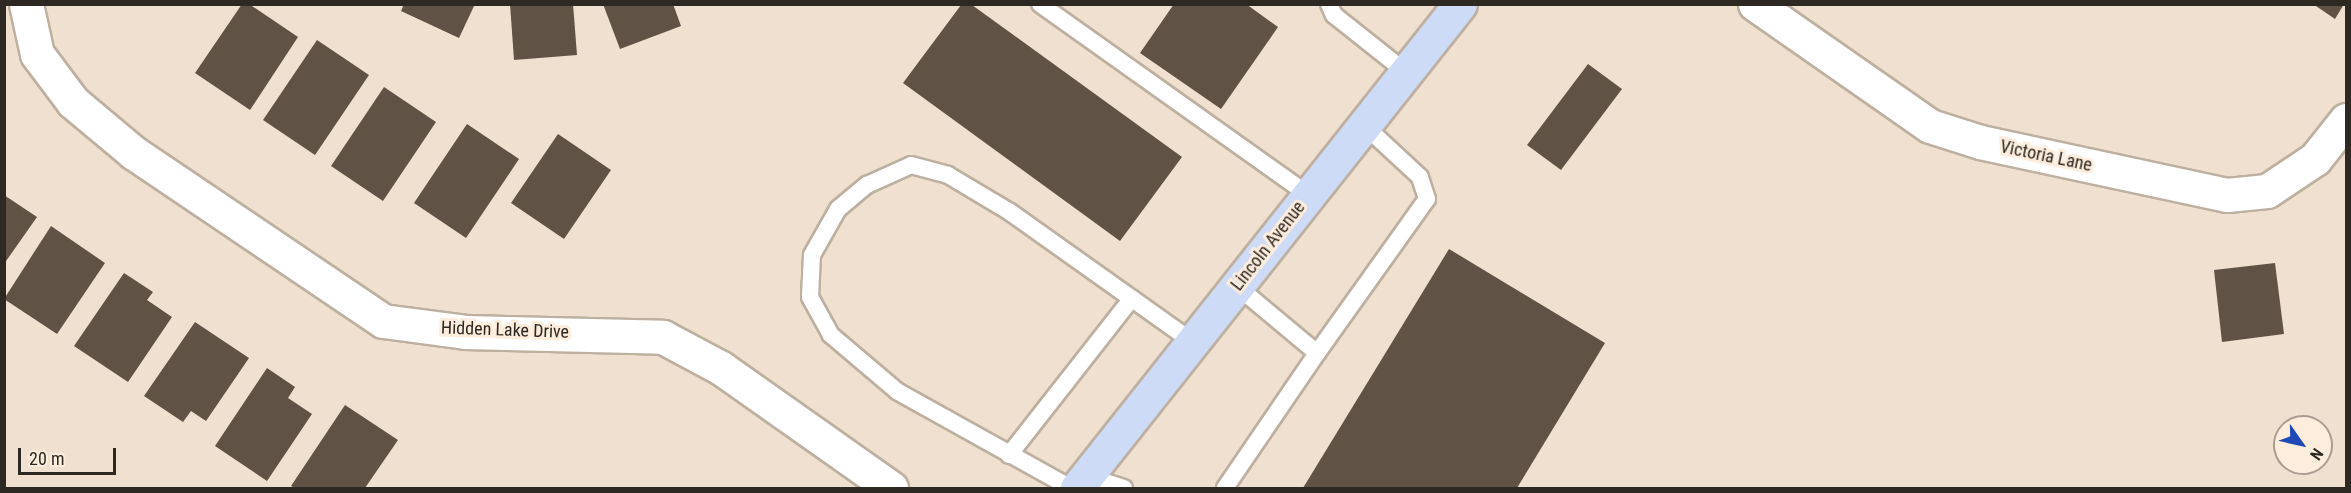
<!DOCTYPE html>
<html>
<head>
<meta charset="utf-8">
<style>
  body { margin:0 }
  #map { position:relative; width:2351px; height:493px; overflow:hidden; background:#efe0d0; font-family:"Roboto Condensed",sans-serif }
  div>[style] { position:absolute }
  .building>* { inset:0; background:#605345 }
  .roads { filter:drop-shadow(2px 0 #beb0a0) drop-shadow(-2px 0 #beb0a0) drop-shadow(0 2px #beb0a0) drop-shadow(0 -2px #beb0a0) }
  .lane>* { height:16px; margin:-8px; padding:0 8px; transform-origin:8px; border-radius:8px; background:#fff }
  .street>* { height:33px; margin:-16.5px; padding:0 16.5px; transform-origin:16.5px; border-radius:16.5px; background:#fff }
  .secondary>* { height:33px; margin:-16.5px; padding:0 16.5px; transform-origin:16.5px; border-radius:16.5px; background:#cedbf6 }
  span { translate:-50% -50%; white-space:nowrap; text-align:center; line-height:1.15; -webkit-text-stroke:6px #fdeddd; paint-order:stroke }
  .street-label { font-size:18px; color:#2e2822 }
  .frame { position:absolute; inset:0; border:6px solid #2e2822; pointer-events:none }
  .north { position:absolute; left:2273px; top:415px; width:60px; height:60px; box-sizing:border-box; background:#fdeddd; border:2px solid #aa9e92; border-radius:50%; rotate:124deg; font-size:16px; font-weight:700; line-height:24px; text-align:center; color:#2e2822 }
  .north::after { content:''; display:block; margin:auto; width:21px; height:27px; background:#1e4ab8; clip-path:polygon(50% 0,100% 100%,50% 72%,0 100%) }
  .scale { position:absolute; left:18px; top:448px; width:98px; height:27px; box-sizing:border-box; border:3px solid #2e2822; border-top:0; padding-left:8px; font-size:18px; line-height:21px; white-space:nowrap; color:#2e2822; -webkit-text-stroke:4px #fdeddd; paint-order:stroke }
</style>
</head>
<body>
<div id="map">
  <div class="building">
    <div style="clip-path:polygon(242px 4px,249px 4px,298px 37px,250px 110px,195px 73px)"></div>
    <div style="clip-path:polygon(404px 4px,475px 4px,459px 38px,401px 11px)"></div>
    <div style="clip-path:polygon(510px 4px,573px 4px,577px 55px,514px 60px)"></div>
    <div style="clip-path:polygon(603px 4px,673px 4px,681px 26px,620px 49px)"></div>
    <div style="clip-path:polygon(1174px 4px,1246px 4px,1278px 27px,1221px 109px,1140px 53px)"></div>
    <div style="clip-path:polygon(2313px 4px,2344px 4px,2335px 19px)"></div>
    <div style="clip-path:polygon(961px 5px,972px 5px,1182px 157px,1120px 241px,903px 83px)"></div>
    <div style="clip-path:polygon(317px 40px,369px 75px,315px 155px,263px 120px)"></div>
    <div style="clip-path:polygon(1588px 64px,1622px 89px,1561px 170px,1527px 145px)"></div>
    <div style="clip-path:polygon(384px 87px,436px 122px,383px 201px,331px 166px)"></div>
    <div style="clip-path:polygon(467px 124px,519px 159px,466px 238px,414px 203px)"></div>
    <div style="clip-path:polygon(558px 134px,611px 170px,564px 239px,511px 203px)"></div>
    <div style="clip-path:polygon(4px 195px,37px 217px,4px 264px)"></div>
    <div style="clip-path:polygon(51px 226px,105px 263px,57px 334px,4px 299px)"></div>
    <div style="clip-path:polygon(1449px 249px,1605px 343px,1517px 488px,1303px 488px)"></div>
    <div style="clip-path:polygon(2275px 263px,2284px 334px,2222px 342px,2214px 270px)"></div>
    <div style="clip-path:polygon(124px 273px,153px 292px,147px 300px,172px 317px,128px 382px,74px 346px)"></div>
    <div style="clip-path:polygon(195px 322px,249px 358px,206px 421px,191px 411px,183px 422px,144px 396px)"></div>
    <div style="clip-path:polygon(267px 368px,295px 387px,288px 398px,312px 414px,267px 481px,215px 446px)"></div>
    <div style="clip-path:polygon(345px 405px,398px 440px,365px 488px,295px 488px,291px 486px)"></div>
  </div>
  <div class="roads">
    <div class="lane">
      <div style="left:1040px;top:4px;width:330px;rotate:35.4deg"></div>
      <div style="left:1329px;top:4px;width:12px;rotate:66deg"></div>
      <div style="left:1334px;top:15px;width:92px;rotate:38.4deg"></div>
      <div style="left:1317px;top:353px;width:189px;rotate:-54.5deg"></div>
      <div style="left:1427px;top:199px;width:23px;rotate:-108deg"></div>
      <div style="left:1420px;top:177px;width:76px;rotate:-137.1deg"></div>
      <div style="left:1009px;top:455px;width:199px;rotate:-51.9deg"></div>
      <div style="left:1087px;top:476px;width:39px;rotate:18deg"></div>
      <div style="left:1071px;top:488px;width:199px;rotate:-150.9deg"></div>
      <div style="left:897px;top:391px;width:87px;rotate:-139.7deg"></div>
      <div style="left:831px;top:335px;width:43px;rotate:-118.9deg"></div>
      <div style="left:810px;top:297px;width:42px;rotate:-87.3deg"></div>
      <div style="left:812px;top:255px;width:53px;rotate:-60.5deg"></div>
      <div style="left:838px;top:209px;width:38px;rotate:-40deg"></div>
      <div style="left:867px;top:185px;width:48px;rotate:-24.4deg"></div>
      <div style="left:911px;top:165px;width:38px;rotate:15deg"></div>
      <div style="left:948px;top:175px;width:72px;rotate:30.8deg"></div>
      <div style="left:1010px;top:212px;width:224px;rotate:35.4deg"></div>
      <div style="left:1225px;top:488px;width:163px;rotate:-55.7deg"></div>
      <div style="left:1317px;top:353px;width:104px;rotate:-140.1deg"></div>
    </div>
    <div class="street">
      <div style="left:26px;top:4px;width:51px;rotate:77.6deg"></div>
      <div style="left:37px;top:54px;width:60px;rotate:53.1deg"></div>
      <div style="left:73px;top:102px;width:80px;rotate:39.9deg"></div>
      <div style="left:134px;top:153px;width:300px;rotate:34deg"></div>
      <div style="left:383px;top:321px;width:83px;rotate:7.6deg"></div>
      <div style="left:465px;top:332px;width:198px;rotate:1.4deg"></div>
      <div style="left:663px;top:337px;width:66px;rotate:28.1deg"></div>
      <div style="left:721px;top:368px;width:208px;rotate:35.2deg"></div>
      <div style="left:1755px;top:4px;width:213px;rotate:34.9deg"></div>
      <div style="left:1930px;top:126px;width:52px;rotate:17.7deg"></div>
      <div style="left:1980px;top:142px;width:253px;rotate:12.1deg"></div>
      <div style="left:2227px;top:195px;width:40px;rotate:-5.7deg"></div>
      <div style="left:2267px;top:191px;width:58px;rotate:-33.7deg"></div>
      <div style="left:2315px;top:159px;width:50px;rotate:-51.5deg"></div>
    </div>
    <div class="secondary">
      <div style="left:1077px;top:488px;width:617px;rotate:-51.64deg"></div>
    </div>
  </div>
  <div class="street-label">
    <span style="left:2046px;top:156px;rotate:12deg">Victoria Lane</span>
    <span style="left:1268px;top:246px;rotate:-52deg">Lincoln Avenue</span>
    <span style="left:505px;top:330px;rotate:2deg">Hidden Lake Drive</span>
  </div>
  <div class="frame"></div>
  <div class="north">N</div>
  <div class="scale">20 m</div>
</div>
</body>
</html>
